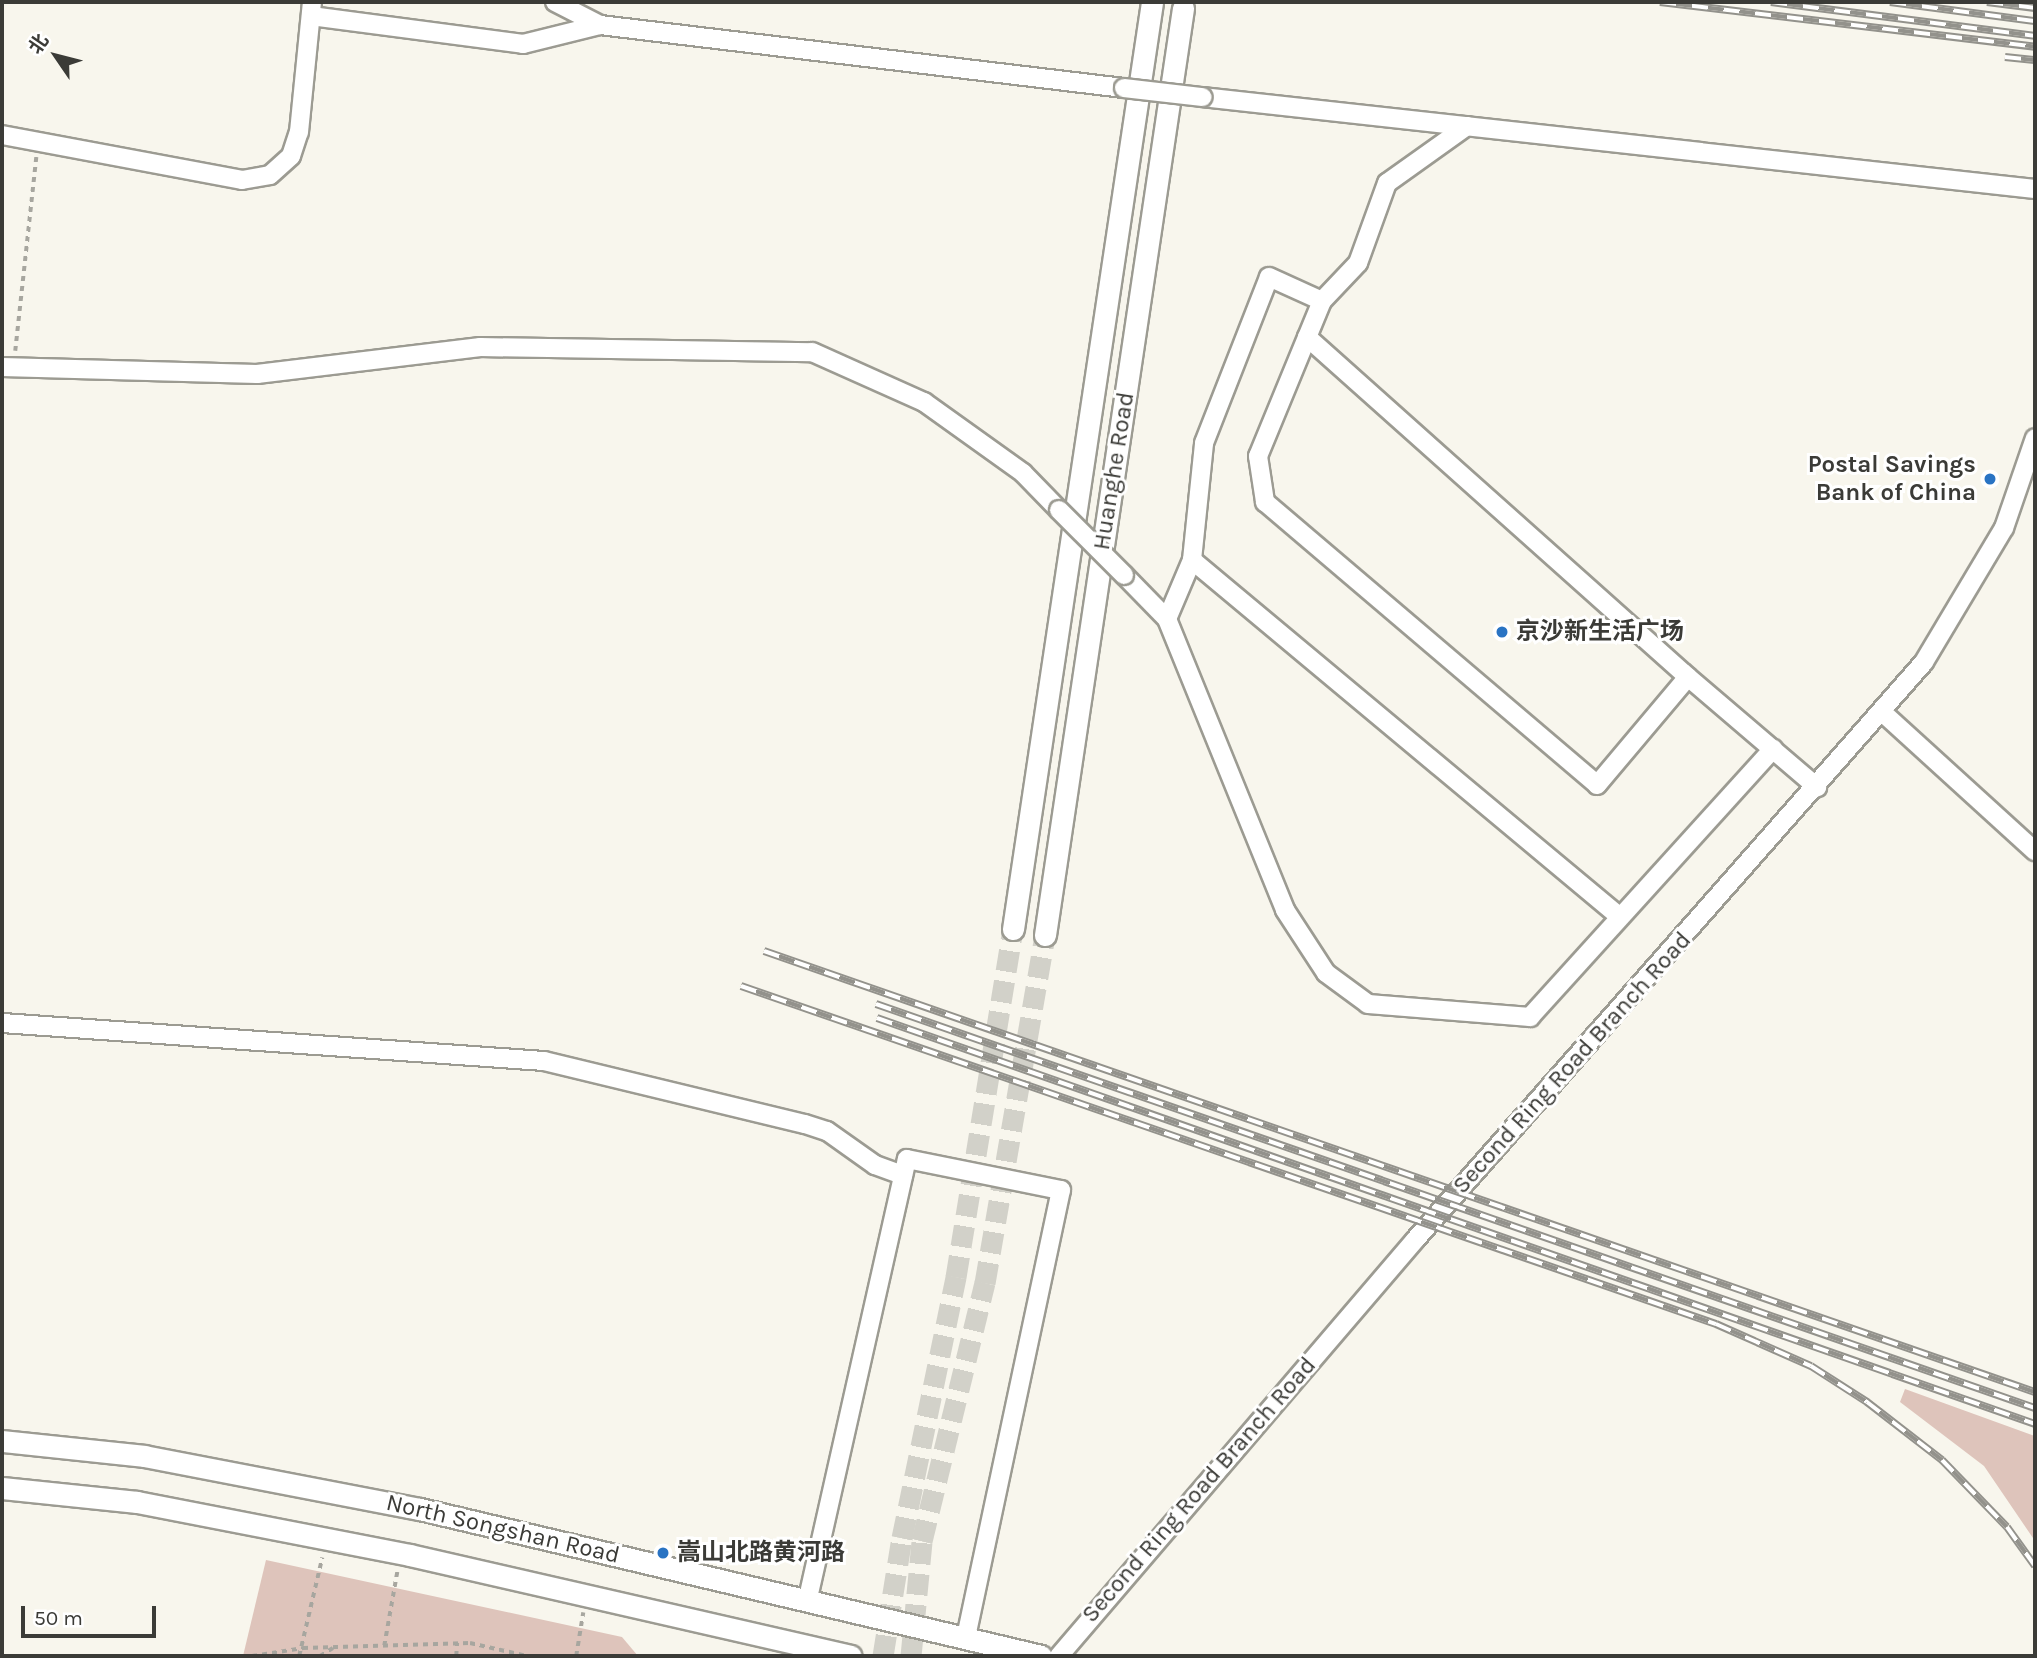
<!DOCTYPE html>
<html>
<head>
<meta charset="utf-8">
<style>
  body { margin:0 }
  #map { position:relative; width:2037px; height:1658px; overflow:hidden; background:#f8f6ed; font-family:Karla,"Noto Sans SC",sans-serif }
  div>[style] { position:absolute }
  .green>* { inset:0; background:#dec4bb }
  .major-tunnel>* { height:21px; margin-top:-10.5px; transform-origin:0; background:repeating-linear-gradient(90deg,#d2d1c9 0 21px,transparent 0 31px) }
  .path>* { height:3.5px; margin-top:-1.75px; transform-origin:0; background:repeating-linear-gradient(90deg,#a7a69f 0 5px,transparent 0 10px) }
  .roads { filter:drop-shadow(2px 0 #9c9b92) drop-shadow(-2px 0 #9c9b92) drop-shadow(0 2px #9c9b92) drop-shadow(0 -2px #9c9b92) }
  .minor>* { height:18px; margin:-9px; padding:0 9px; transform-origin:9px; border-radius:9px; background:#fff }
  .major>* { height:21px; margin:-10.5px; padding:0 10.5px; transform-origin:10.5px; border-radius:10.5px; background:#fff }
  .rail>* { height:8px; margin-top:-4px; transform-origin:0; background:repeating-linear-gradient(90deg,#fff 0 16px,#93928c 0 32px); box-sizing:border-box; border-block:2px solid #93928c }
  .bridges { filter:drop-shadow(2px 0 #9c9b92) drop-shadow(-2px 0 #9c9b92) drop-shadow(0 2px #9c9b92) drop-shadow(0 -2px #9c9b92) }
  .minor-bridge>* { height:18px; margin:-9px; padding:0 9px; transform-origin:9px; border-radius:9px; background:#fff }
  .dots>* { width:19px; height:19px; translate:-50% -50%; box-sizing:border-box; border:4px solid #fff; border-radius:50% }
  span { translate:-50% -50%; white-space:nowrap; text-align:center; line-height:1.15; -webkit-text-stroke:6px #fff; paint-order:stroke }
  .poi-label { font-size:24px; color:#3b3b37; font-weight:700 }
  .right { translate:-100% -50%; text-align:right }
  .left { translate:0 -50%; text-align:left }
  .street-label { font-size:24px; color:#3b3b37 }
  .frame { position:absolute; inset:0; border:4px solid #3b3b37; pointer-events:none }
  .north { position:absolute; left:21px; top:21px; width:70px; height:70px; -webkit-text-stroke:5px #fff; paint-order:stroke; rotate:305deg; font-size:19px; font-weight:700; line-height:28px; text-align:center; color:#3b3b37 }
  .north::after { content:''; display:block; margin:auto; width:24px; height:32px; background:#3b3b37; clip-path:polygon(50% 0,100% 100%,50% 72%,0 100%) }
  .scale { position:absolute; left:21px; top:1606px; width:135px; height:32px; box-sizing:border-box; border:4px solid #3b3b37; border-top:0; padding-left:9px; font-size:21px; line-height:24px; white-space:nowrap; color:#3b3b37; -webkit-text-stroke:5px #fff; paint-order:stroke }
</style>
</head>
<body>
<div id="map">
  <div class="green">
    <div style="clip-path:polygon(1905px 1389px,2035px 1436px,2035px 1541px,1984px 1466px,1900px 1402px)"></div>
    <div style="clip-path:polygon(266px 1560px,622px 1637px,638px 1656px,243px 1656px)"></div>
  </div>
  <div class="major-tunnel">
    <div style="left:883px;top:1656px;width:120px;rotate:-80.9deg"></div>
    <div style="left:902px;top:1538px;width:267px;rotate:-78.3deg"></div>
    <div style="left:956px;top:1277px;width:353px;rotate:-80.7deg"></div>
    <div style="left:911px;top:1656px;width:116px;rotate:-84.5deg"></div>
    <div style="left:922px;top:1541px;width:266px;rotate:-76.3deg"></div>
    <div style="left:985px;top:1283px;width:353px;rotate:-80.2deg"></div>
  </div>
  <div class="path">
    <div style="left:15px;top:351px;width:195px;rotate:-83.8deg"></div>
    <div style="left:384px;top:1646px;width:75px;rotate:-80deg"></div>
    <div style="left:252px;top:1656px;width:52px;rotate:-8.9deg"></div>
    <div style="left:303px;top:1648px;width:167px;rotate:-1.7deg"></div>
    <div style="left:470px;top:1643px;width:58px;rotate:12.8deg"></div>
    <div style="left:299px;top:1656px;width:101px;rotate:-76.8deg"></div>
    <div style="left:320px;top:1656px;width:15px;rotate:-32deg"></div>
    <div style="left:456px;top:1656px;width:13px;rotate:-86deg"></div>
    <div style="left:576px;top:1656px;width:44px;rotate:-80.8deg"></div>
  </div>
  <div class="roads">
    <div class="minor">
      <div style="left:555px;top:2px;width:51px;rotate:27.1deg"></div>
      <div style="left:311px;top:16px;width:214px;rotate:7.5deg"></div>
      <div style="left:523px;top:44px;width:79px;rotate:-13.9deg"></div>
      <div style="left:600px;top:25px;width:528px;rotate:6.86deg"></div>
      <div style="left:1202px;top:97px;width:838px;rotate:6.3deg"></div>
      <div style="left:1467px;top:126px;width:98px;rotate:144.5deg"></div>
      <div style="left:1387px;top:183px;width:85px;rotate:109.9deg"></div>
      <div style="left:1358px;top:263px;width:52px;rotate:133.5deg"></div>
      <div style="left:1322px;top:301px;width:168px;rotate:112.4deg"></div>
      <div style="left:1258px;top:456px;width:47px;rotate:81.3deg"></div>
      <div style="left:1265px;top:502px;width:436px;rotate:40.4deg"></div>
      <div style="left:1597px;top:785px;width:141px;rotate:-49.9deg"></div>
      <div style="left:1688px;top:677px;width:170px;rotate:40.5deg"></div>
      <div style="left:2px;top:135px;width:244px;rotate:10.6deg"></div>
      <div style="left:242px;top:180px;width:28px;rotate:-10deg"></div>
      <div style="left:270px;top:175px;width:28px;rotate:-42deg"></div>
      <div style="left:291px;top:156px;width:25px;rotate:-72deg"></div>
      <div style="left:299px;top:132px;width:131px;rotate:-84.3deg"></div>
      <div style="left:1307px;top:337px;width:511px;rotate:41.75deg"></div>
      <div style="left:2px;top:367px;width:255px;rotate:1.6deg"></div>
      <div style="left:257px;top:374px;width:225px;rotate:-6.9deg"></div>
      <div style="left:480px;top:347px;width:332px;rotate:0.9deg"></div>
      <div style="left:812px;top:352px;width:123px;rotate:24.1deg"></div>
      <div style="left:924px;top:402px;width:122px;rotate:35.6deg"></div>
      <div style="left:1023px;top:473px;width:52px;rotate:45.8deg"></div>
      <div style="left:1192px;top:560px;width:557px;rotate:39.83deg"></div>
      <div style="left:1124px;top:575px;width:62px;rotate:45.7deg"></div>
      <div style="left:1167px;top:619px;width:314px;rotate:67.9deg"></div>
      <div style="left:1285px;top:910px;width:75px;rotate:56.9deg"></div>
      <div style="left:1326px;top:973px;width:52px;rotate:36.4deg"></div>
      <div style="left:1368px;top:1004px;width:163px;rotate:4.6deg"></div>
      <div style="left:1530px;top:1017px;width:362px;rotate:-47.8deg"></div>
      <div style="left:1167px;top:619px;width:64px;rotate:-67deg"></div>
      <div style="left:1192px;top:560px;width:118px;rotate:-84.1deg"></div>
      <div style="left:1204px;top:443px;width:178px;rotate:-68.6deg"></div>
      <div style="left:1269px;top:277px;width:58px;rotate:24.4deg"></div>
      <div style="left:1882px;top:712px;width:207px;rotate:42.3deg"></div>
      <div style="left:2px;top:1023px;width:543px;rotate:4.01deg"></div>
      <div style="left:544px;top:1061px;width:268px;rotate:13.6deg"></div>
      <div style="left:805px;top:1124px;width:23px;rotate:18deg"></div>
      <div style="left:827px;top:1131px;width:59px;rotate:35.3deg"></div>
      <div style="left:875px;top:1165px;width:30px;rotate:20deg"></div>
      <div style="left:808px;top:1598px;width:450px;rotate:-77.3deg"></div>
      <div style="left:907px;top:1159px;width:157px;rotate:11.4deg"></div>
      <div style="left:1061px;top:1190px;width:457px;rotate:102deg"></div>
      <div style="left:1059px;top:1656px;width:548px;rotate:-49.44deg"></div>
      <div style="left:1415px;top:1240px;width:770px;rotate:-48.63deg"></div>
      <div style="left:1924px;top:662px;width:156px;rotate:-59.2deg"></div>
      <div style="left:2004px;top:528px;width:95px;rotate:-71deg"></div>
    </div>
    <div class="major">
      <div style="left:1013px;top:929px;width:937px;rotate:-81.47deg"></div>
      <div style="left:1045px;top:935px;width:937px;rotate:-81.53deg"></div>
      <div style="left:2px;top:1441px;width:143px;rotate:6deg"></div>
      <div style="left:144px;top:1456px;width:281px;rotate:10.9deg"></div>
      <div style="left:420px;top:1509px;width:638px;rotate:13.32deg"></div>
      <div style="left:2px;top:1488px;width:136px;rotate:5.9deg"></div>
      <div style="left:137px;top:1502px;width:278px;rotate:11deg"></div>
      <div style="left:410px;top:1555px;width:452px;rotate:12.9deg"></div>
    </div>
  </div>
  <div class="rail">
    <div style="left:1660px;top:2px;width:378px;rotate:6.8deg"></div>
    <div style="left:1771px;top:2px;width:266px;rotate:7.3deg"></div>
    <div style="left:1890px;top:2px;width:146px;rotate:7.5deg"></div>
    <div style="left:1987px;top:2px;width:48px;rotate:7.1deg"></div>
    <div style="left:2005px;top:57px;width:30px;rotate:6deg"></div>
    <div style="left:764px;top:951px;width:1345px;rotate:19.14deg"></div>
    <div style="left:741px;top:986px;width:1032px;rotate:19.12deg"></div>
    <div style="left:1716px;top:1324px;width:104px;rotate:23.9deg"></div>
    <div style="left:1811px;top:1366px;width:67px;rotate:32.7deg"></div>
    <div style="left:1867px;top:1402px;width:95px;rotate:37.7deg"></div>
    <div style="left:1942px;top:1460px;width:93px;rotate:45.9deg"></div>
    <div style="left:2007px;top:1527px;width:48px;rotate:54.3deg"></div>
    <div style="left:876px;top:1004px;width:1227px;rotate:19.22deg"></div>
    <div style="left:877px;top:1018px;width:1227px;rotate:19.32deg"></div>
  </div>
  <div class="bridges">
    <div class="minor-bridge">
      <div style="left:1124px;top:88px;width:79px;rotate:6.6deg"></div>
      <div style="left:1059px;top:510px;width:92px;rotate:45deg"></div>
    </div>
  </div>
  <div class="dots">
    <div style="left:1990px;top:479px;background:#2973c3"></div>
    <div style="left:1502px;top:632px;background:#2973c3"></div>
    <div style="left:663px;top:1553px;background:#2973c3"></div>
  </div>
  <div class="poi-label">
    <span class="right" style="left:1976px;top:479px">Postal Savings<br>Bank of China</span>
    <span class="left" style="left:1516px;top:632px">京沙新生活广场</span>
    <span class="left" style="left:677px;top:1553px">嵩山北路黄河路</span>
  </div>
  <div class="street-label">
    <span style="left:1114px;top:471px;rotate:-81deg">Huanghe Road</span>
    <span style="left:1572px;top:1063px;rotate:-48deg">Second Ring Road Branch Road</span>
    <span style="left:1199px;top:1490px;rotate:-49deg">Second Ring Road Branch Road</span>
    <span style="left:503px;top:1529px;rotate:13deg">North Songshan Road</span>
  </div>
  <div class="frame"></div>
  <div class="north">北</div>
  <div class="scale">50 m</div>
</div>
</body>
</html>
